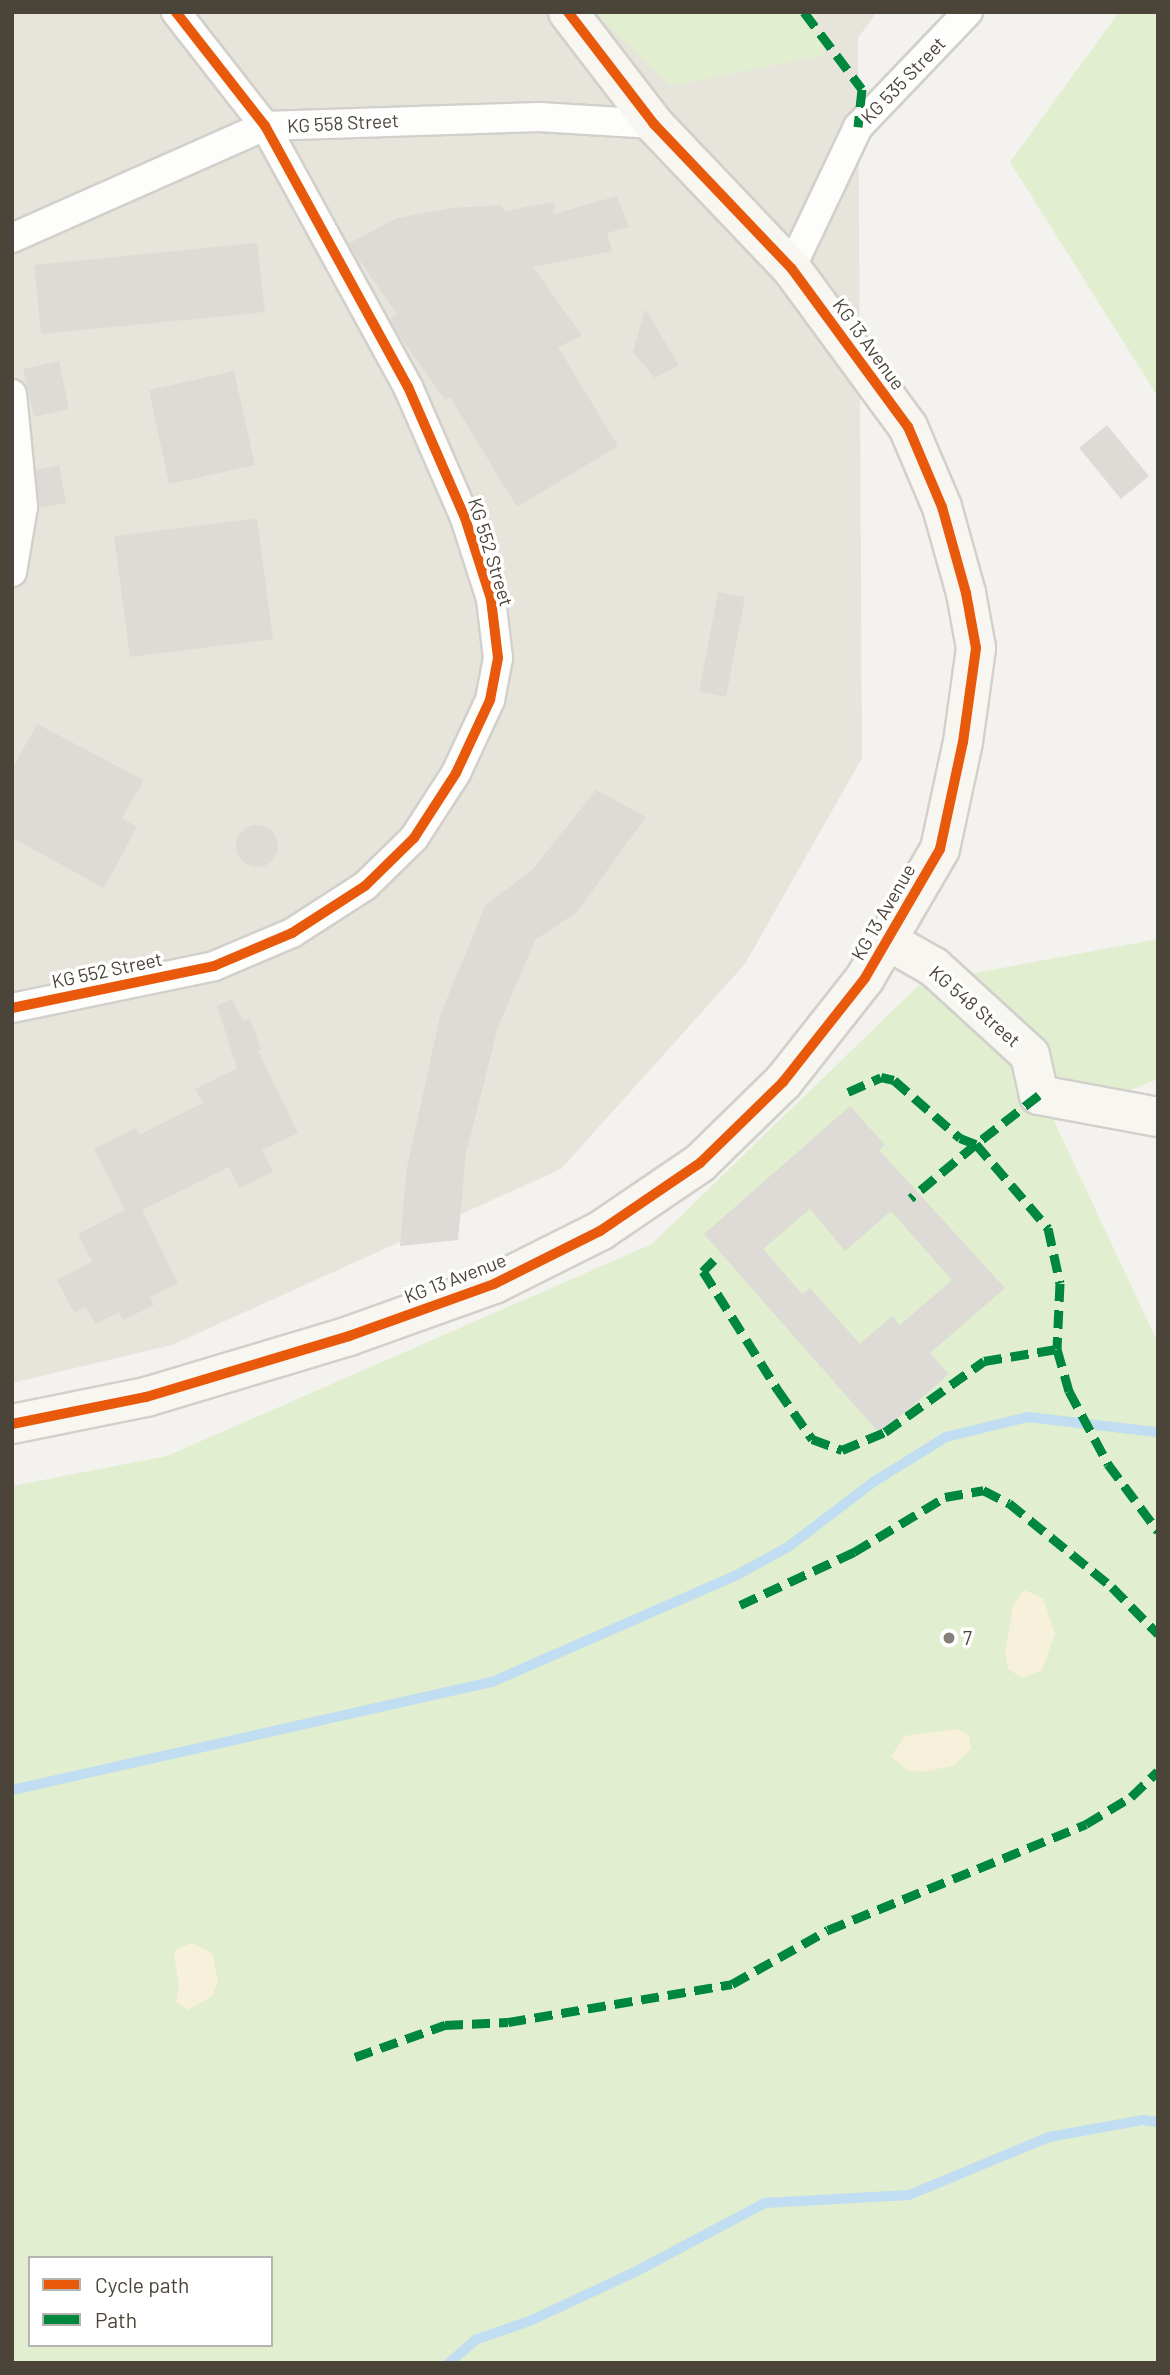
<!DOCTYPE html>
<html>
<head>
<meta charset="utf-8">
<style>
  body { margin:0 }
  #map { position:relative; width:1170px; height:2375px; overflow:hidden; background:#f4f2ee; font-family:Barlow,sans-serif }
  div>[style] { position:absolute }
  .residential>* { inset:0; background:#e7e4dc }
  .green>* { inset:0; background:#e1eecf }
  .sand>* { inset:0; background:#f7f0da }
  .stream>* { height:10px; margin:-5px; padding:0 5px; transform-origin:5px; border-radius:5px; background:#c0ddf1 }
  .building>* { inset:0; background:#dedbd6 }
  .round { border-radius:50% }
  .roads { filter:drop-shadow(2px 0 #d2d0cb) drop-shadow(-2px 0 #d2d0cb) drop-shadow(0 2px #d2d0cb) drop-shadow(0 -2px #d2d0cb) }
  .street>* { height:28px; margin:-14px; padding:0 14px; transform-origin:14px; border-radius:14px; background:#fdfdfc }
  .secondary>* { height:38px; margin:-19px; padding:0 19px; transform-origin:19px; border-radius:19px; background:#f7f6f1 }
  .quiet>* { height:9px; margin-top:-4.5px; transform-origin:0; background:repeating-linear-gradient(90deg,#00873e 0 18px,transparent 0 27px) }
  .cycleway>* { height:10px; margin:-5px; padding:0 5px; transform-origin:5px; border-radius:5px; background:#e8590c }
  .dots>* { width:19px; height:19px; translate:-50% -50%; box-sizing:border-box; border:4px solid #fff; border-radius:50% }
  span { translate:-50% -50%; white-space:nowrap; text-align:center; line-height:1.15; -webkit-text-stroke:7px #fff; paint-order:stroke }
  .street-label { font-size:19px; color:#4b4439 }
  .poi-label { font-size:19px; color:#4b4439 }
  .left { translate:0 -50%; text-align:left }
  .frame { position:absolute; inset:0; border:14px solid #4b4439; pointer-events:none }
  .legend { position:absolute; left:28px; top:2256px; width:245px; height:91px; box-sizing:border-box; background:#fff; border:2px solid #b7b4b0; margin:0; padding:9px 12px; list-style:none; font-size:21px; color:#4b4439 }
  .legend li { display:flex; align-items:center; gap:14px; height:35px }
  .legend b { width:35px; border:2px solid #b7b4b0 }
</style>
</head>
<body>
<div id="map">
  <div class="residential">
    <div style="clip-path:polygon(12px 12px,877px 12px,858px 38px,862px 758px,745px 964px,561px 1169px,172px 1345px,12px 1383px)"></div>
  </div>
  <div class="green">
    <div style="clip-path:polygon(594px 12px,813px 12px,825px 55px,671px 86px)"></div>
    <div style="clip-path:polygon(1119px 12px,1158px 12px,1158px 397px,1010px 162px)"></div>
    <div style="clip-path:polygon(evenodd,1158px 939px,1158px 1079px,1054px 1121px,1158px 1343px,1158px 2363px,12px 2363px,12px 1486px,167px 1456px,652px 1244px,921px 983px,1158px 939px,30px 2258px,271px 2258px,271px 2345px,30px 2345px,30px 2258px)"></div>
  </div>
  <div class="sand">
    <div style="clip-path:polygon(1024px 1590px,1043px 1598px,1055px 1634px,1042px 1670px,1023px 1678px,1008px 1669px,1005px 1654px,1013px 1605px)"></div>
    <div style="clip-path:polygon(958px 1729px,969px 1736px,971px 1749px,953px 1766px,922px 1772px,908px 1770px,891px 1757px,904px 1736px)"></div>
    <div style="clip-path:polygon(192px 1943px,212px 1953px,218px 1981px,212px 1996px,188px 2010px,176px 2002px,179px 1985px,174px 1956px,176px 1949px)"></div>
  </div>
  <div class="stream">
    <div style="left:12px;top:1790px;width:492px;rotate:-12.7deg"></div>
    <div style="left:492px;top:1682px;width:265px;rotate:-23.6deg"></div>
    <div style="left:735px;top:1576px;width:60px;rotate:-28.7deg"></div>
    <div style="left:788px;top:1547px;width:109px;rotate:-37.2deg"></div>
    <div style="left:875px;top:1481px;width:84px;rotate:-31.8deg"></div>
    <div style="left:946px;top:1437px;width:84px;rotate:-13.7deg"></div>
    <div style="left:1028px;top:1417px;width:129px;rotate:6.7deg"></div>
    <div style="left:449px;top:2363px;width:35px;rotate:-41deg"></div>
    <div style="left:475px;top:2340px;width:60px;rotate:-19.3deg"></div>
    <div style="left:532px;top:2320px;width:111px;rotate:-25deg"></div>
    <div style="left:633px;top:2273px;width:149px;rotate:-27.9deg"></div>
    <div style="left:765px;top:2203px;width:144px;rotate:-3.2deg"></div>
    <div style="left:909px;top:2195px;width:152px;rotate:-22.5deg"></div>
    <div style="left:1049px;top:2137px;width:96px;rotate:-10.3deg"></div>
    <div style="left:1143px;top:2120px;width:15px;rotate:8deg"></div>
  </div>
  <div class="building">
    <div style="clip-path:polygon(617px 196px,629px 227px,607px 233px,612px 251px,533px 267px,582px 336px,558px 347px,618px 446px,517px 507px,450px 397px,445px 400px,399px 335px,390px 319px,397px 314px,348px 244px,397px 218px,451px 208px,502px 205px,504px 211px,554px 202px,554px 214px)"></div>
    <div style="clip-path:polygon(257px 243px,265px 312px,41px 334px,34px 265px)"></div>
    <div style="clip-path:polygon(645px 309px,679px 365px,655px 378px,633px 352px)"></div>
    <div style="clip-path:polygon(59px 361px,69px 409px,34px 417px,23px 369px)"></div>
    <div style="clip-path:polygon(234px 371px,255px 465px,169px 484px,149px 390px)"></div>
    <div style="clip-path:polygon(1107px 425px,1149px 476px,1121px 499px,1079px 448px)"></div>
    <div style="clip-path:polygon(59px 465px,66px 503px,39px 508px,36px 470px)"></div>
    <div style="clip-path:polygon(257px 518px,273px 639px,130px 657px,114px 536px)"></div>
    <div style="clip-path:polygon(718px 592px,745px 597px,726px 697px,699px 692px)"></div>
    <div style="clip-path:polygon(37px 724px,144px 780px,122px 818px,137px 827px,104px 888px,12px 838px,12px 769px)"></div>
    <div style="clip-path:polygon(596px 790px,646px 817px,577px 912px,535px 940px,498px 1027px,466px 1154px,458px 1240px,400px 1246px,406px 1172px,440px 1016px,485px 906px,533px 869px)"></div>
    <div class="round" style="left:236px;top:825px;width:42px;height:42px"></div>
    <div style="clip-path:polygon(232px 999px,243px 1021px,250px 1018px,261px 1050px,258px 1051px,298px 1133px,262px 1150px,273px 1172px,239px 1188px,229px 1167px,142px 1210px,178px 1283px,150px 1297px,154px 1305px,123px 1320px,119px 1312px,95px 1324px,86px 1307px,74px 1313px,57px 1280px,92px 1262px,78px 1234px,125px 1210px,94px 1149px,136px 1128px,139px 1135px,203px 1103px,195px 1089px,237px 1068px,217px 1006px)"></div>
    <div style="clip-path:polygon(evenodd,850px 1106px,885px 1145px,879px 1150px,1005px 1288px,930px 1353px,949px 1374px,880px 1434px,704px 1234px,850px 1106px,810px 1209px,845px 1251px,891px 1211px,952px 1280px,900px 1325px,892px 1316px,860px 1344px,810px 1288px,802px 1294px,763px 1249px,810px 1209px)"></div>
  </div>
  <div class="roads">
    <div class="street">
      <div style="left:12px;top:238px;width:277px;rotate:-23.9deg"></div>
      <div style="left:265px;top:126px;width:274px;rotate:-1.9deg"></div>
      <div style="left:539px;top:117px;width:115px;rotate:3.5deg"></div>
      <div style="left:791px;top:268px;width:156px;rotate:-64.6deg"></div>
      <div style="left:858px;top:127px;width:159px;rotate:-46.3deg"></div>
      <div style="left:12px;top:394px;width:114px;rotate:84.4deg"></div>
      <div style="left:23px;top:507px;width:66px;rotate:99.6deg"></div>
      <div style="left:12px;top:1008px;width:206px;rotate:-11.7deg"></div>
      <div style="left:214px;top:966px;width:85px;rotate:-22.9deg"></div>
      <div style="left:292px;top:933px;width:87px;rotate:-32.8deg"></div>
      <div style="left:365px;top:886px;width:69px;rotate:-44.4deg"></div>
      <div style="left:414px;top:838px;width:77px;rotate:-57.1deg"></div>
      <div style="left:456px;top:773px;width:81px;rotate:-65deg"></div>
      <div style="left:490px;top:700px;width:43px;rotate:-79.2deg"></div>
      <div style="left:498px;top:658px;width:59px;rotate:-96.8deg"></div>
      <div style="left:491px;top:599px;width:85px;rotate:-107.8deg"></div>
      <div style="left:465px;top:518px;width:143px;rotate:-113.5deg"></div>
      <div style="left:408px;top:387px;width:298px;rotate:-118.7deg"></div>
      <div style="left:265px;top:126px;width:145px;rotate:-128deg"></div>
    </div>
    <div class="secondary">
      <div style="left:888px;top:941px;width:53px;rotate:29.5deg"></div>
      <div style="left:934px;top:967px;width:130px;rotate:42.5deg"></div>
      <div style="left:1030px;top:1055px;width:41px;rotate:77.3deg"></div>
      <div style="left:1039px;top:1095px;width:121px;rotate:10.5deg"></div>
      <div style="left:12px;top:1424px;width:137px;rotate:-11.4deg"></div>
      <div style="left:146px;top:1397px;width:212px;rotate:-16.7deg"></div>
      <div style="left:349px;top:1336px;width:154px;rotate:-19.7deg"></div>
      <div style="left:494px;top:1284px;width:119px;rotate:-26.6deg"></div>
      <div style="left:600px;top:1231px;width:121px;rotate:-34.2deg"></div>
      <div style="left:700px;top:1163px;width:116px;rotate:-44.3deg"></div>
      <div style="left:783px;top:1082px;width:132px;rotate:-51.7deg"></div>
      <div style="left:865px;top:978px;width:149px;rotate:-59.8deg"></div>
      <div style="left:940px;top:849px;width:109px;rotate:-77.9deg"></div>
      <div style="left:963px;top:742px;width:95px;rotate:-82.1deg"></div>
      <div style="left:976px;top:648px;width:56px;rotate:-100.3deg"></div>
      <div style="left:966px;top:593px;width:89px;rotate:-105.6deg"></div>
      <div style="left:942px;top:507px;width:87px;rotate:-113deg"></div>
      <div style="left:908px;top:427px;width:197px;rotate:-126.3deg"></div>
      <div style="left:791px;top:268px;width:199px;rotate:-133.6deg"></div>
      <div style="left:654px;top:124px;width:141px;rotate:-127.5deg"></div>
    </div>
  </div>
  <div class="quiet">
    <div style="left:804px;top:12px;width:96px;rotate:53deg"></div>
    <div style="left:862px;top:89px;width:38px;rotate:96deg"></div>
    <div style="left:848px;top:1092px;width:36px;rotate:-24deg"></div>
    <div style="left:881px;top:1077px;width:13px;rotate:13deg"></div>
    <div style="left:894px;top:1080px;width:88px;rotate:41.3deg"></div>
    <div style="left:960px;top:1138px;width:17px;rotate:21deg"></div>
    <div style="left:976px;top:1144px;width:85px;rotate:140.3deg"></div>
    <div style="left:1039px;top:1095px;width:80px;rotate:142.1deg"></div>
    <div style="left:976px;top:1144px;width:111px;rotate:49.4deg"></div>
    <div style="left:1048px;top:1228px;width:56px;rotate:77.7deg"></div>
    <div style="left:1060px;top:1283px;width:66px;rotate:92.6deg"></div>
    <div style="left:1057px;top:1349px;width:44px;rotate:74.1deg"></div>
    <div style="left:1069px;top:1391px;width:83px;rotate:61.9deg"></div>
    <div style="left:1108px;top:1464px;width:84px;rotate:53.3deg"></div>
    <div style="left:714px;top:1260px;width:16px;rotate:135deg"></div>
    <div style="left:703px;top:1271px;width:141px;rotate:57.8deg"></div>
    <div style="left:778px;top:1390px;width:60px;rotate:55.2deg"></div>
    <div style="left:812px;top:1439px;width:32px;rotate:20deg"></div>
    <div style="left:842px;top:1450px;width:47px;rotate:-22.7deg"></div>
    <div style="left:885px;top:1432px;width:122px;rotate:-35.6deg"></div>
    <div style="left:984px;top:1361px;width:74px;rotate:-9.3deg"></div>
    <div style="left:740px;top:1605px;width:126px;rotate:-24.9deg"></div>
    <div style="left:854px;top:1552px;width:106px;rotate:-31.1deg"></div>
    <div style="left:945px;top:1497px;width:39px;rotate:-10deg"></div>
    <div style="left:983px;top:1490px;width:29px;rotate:27deg"></div>
    <div style="left:1009px;top:1503px;width:133px;rotate:39.2deg"></div>
    <div style="left:1112px;top:1587px;width:66px;rotate:45.6deg"></div>
    <div style="left:355px;top:2057px;width:96px;rotate:-19.6deg"></div>
    <div style="left:445px;top:2025px;width:63px;rotate:-2.7deg"></div>
    <div style="left:508px;top:2022px;width:227px;rotate:-9.6deg"></div>
    <div style="left:732px;top:1984px;width:110px;rotate:-29.4deg"></div>
    <div style="left:828px;top:1930px;width:279px;rotate:-22.3deg"></div>
    <div style="left:1086px;top:1824px;width:52px;rotate:-31deg"></div>
    <div style="left:1131px;top:1797px;width:37px;rotate:-44deg"></div>
  </div>
  <div class="cycleway">
    <div style="left:12px;top:1008px;width:206px;rotate:-11.7deg"></div>
    <div style="left:214px;top:966px;width:85px;rotate:-22.9deg"></div>
    <div style="left:292px;top:933px;width:87px;rotate:-32.8deg"></div>
    <div style="left:365px;top:886px;width:69px;rotate:-44.4deg"></div>
    <div style="left:414px;top:838px;width:77px;rotate:-57.1deg"></div>
    <div style="left:456px;top:773px;width:81px;rotate:-65deg"></div>
    <div style="left:490px;top:700px;width:43px;rotate:-79.2deg"></div>
    <div style="left:498px;top:658px;width:59px;rotate:-96.8deg"></div>
    <div style="left:491px;top:599px;width:85px;rotate:-107.8deg"></div>
    <div style="left:465px;top:518px;width:143px;rotate:-113.5deg"></div>
    <div style="left:408px;top:387px;width:298px;rotate:-118.7deg"></div>
    <div style="left:265px;top:126px;width:145px;rotate:-128deg"></div>
    <div style="left:12px;top:1424px;width:137px;rotate:-11.4deg"></div>
    <div style="left:146px;top:1397px;width:212px;rotate:-16.7deg"></div>
    <div style="left:349px;top:1336px;width:154px;rotate:-19.7deg"></div>
    <div style="left:494px;top:1284px;width:119px;rotate:-26.6deg"></div>
    <div style="left:600px;top:1231px;width:121px;rotate:-34.2deg"></div>
    <div style="left:700px;top:1163px;width:116px;rotate:-44.3deg"></div>
    <div style="left:783px;top:1082px;width:132px;rotate:-51.7deg"></div>
    <div style="left:865px;top:978px;width:149px;rotate:-59.8deg"></div>
    <div style="left:940px;top:849px;width:109px;rotate:-77.9deg"></div>
    <div style="left:963px;top:742px;width:95px;rotate:-82.1deg"></div>
    <div style="left:976px;top:648px;width:56px;rotate:-100.3deg"></div>
    <div style="left:966px;top:593px;width:89px;rotate:-105.6deg"></div>
    <div style="left:942px;top:507px;width:87px;rotate:-113deg"></div>
    <div style="left:908px;top:427px;width:197px;rotate:-126.3deg"></div>
    <div style="left:791px;top:268px;width:199px;rotate:-133.6deg"></div>
    <div style="left:654px;top:124px;width:141px;rotate:-127.5deg"></div>
  </div>
  <div class="dots">
    <div style="left:949px;top:1638px;background:#868178"></div>
  </div>
  <div class="street-label">
    <span style="left:903px;top:80px;rotate:-46deg">KG 535 Street</span>
    <span style="left:343px;top:123px;rotate:-3deg">KG 558 Street</span>
    <span style="left:869px;top:344px;rotate:54deg">KG 13 Avenue</span>
    <span style="left:491px;top:552px;rotate:73deg">KG 552 Street</span>
    <span style="left:883px;top:912px;rotate:-60deg">KG 13 Avenue</span>
    <span style="left:107px;top:970px;rotate:-12deg">KG 552 Street</span>
    <span style="left:975px;top:1006px;rotate:41deg">KG 548 Street</span>
    <span style="left:455px;top:1278px;rotate:-21deg">KG 13 Avenue</span>
  </div>
  <div class="poi-label">
    <span class="left" style="left:963px;top:1638px">7</span>
  </div>
  <div class="frame"></div>
  <ul class="legend">
  <li><b style="height:9px;background:#e8590c"></b>Cycle path</li>
  <li><b style="height:9px;background:#00873e"></b>Path</li>
  </ul>
</div>
</body>
</html>
